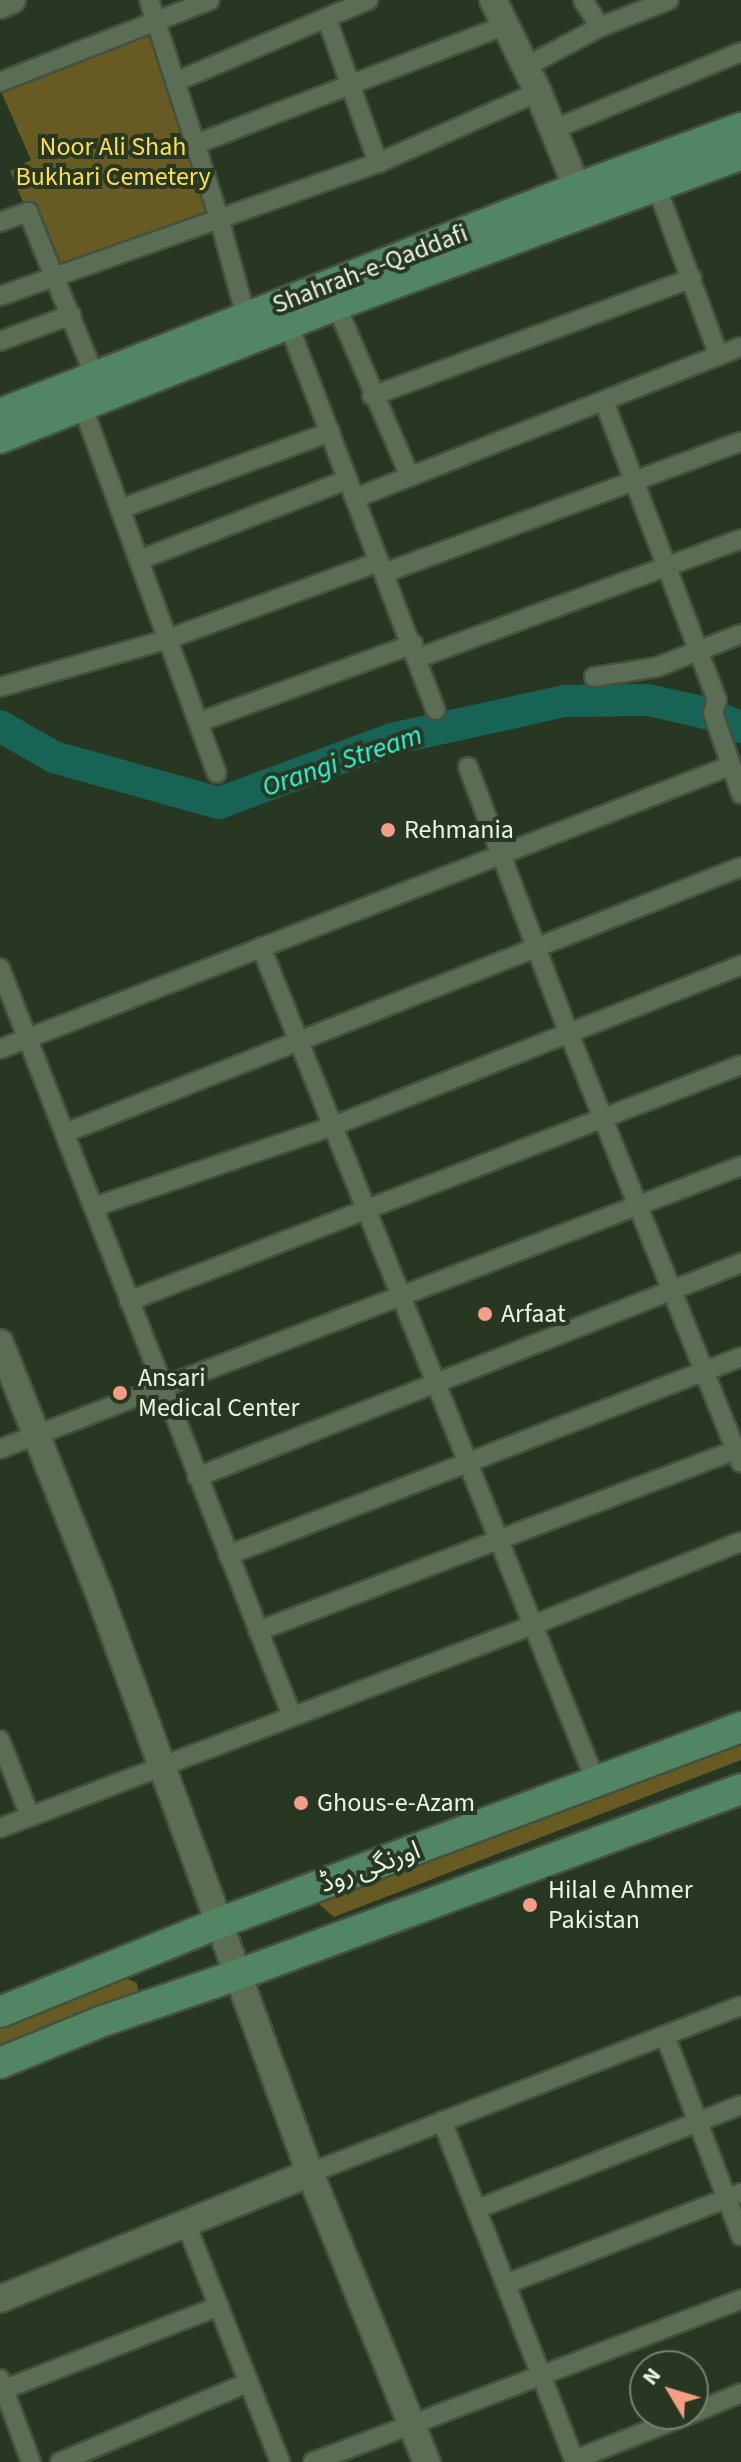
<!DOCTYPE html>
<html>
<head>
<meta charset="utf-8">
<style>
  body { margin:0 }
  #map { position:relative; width:741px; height:2462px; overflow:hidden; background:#283722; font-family:"Source Sans 3","Noto Sans Arabic",sans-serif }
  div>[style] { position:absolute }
  .green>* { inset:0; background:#675a23 }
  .river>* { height:32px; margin:-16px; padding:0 16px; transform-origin:16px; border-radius:16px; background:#176457 }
  .roads { filter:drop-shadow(2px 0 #44513f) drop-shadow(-2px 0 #44513f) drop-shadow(0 2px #44513f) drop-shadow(0 -2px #44513f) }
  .street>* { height:18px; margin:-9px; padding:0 9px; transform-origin:9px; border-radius:9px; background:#5b6d55 }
  .secondary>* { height:26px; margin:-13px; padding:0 13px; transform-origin:13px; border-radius:13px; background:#5b6d55 }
  .primary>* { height:30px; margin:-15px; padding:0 15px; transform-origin:15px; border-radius:15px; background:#528563 }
  .dots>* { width:22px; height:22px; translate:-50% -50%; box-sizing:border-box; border:4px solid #283722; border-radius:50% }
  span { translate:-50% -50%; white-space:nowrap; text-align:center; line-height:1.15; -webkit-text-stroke:8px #283722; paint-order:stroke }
  .park-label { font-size:26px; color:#fcdd53 }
  .street-label { font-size:26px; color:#e8f3e5 }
  .poi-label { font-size:26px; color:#e8f3e5 }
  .left { translate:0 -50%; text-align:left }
  .water-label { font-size:28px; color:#31fbdb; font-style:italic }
  .north { position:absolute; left:629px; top:2350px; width:80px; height:80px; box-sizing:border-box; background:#283722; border:2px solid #758270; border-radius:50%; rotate:308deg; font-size:22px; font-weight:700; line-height:32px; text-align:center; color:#e8f3e5 }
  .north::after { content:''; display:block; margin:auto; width:28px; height:36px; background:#f49e88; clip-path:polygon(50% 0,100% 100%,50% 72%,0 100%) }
</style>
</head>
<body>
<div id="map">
  <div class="green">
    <div style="clip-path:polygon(154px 24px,219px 218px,54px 276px,10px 171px,31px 160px,0 89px)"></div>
    <div style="clip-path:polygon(741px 1735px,741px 1760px,334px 1917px,320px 1905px,323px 1898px)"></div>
    <div style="clip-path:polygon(122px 1977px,137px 1983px,138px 1991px,131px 1998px,0 2048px,0 2024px)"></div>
  </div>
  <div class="river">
    <div style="left:0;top:726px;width:62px;rotate:29.9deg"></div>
    <div style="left:54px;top:757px;width:171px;rotate:15.6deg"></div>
    <div style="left:219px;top:803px;width:184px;rotate:-20.3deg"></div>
    <div style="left:392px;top:739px;width:177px;rotate:-12.4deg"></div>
    <div style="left:565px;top:701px;width:83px;rotate:-0.7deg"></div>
    <div style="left:648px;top:700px;width:59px;rotate:12.6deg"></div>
    <div style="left:706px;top:713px;width:38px;rotate:22deg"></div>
  </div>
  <div class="roads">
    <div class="street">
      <div style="left:149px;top:0;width:229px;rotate:72.2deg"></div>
      <div style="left:219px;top:218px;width:103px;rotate:74.7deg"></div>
      <div style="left:583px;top:0;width:32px;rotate:58deg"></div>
      <div style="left:327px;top:19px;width:153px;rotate:70.5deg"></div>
      <div style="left:525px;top:67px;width:85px;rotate:-28.1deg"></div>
      <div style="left:600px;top:27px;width:74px;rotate:-21.4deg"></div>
      <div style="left:0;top:82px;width:225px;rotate:-21.3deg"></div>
      <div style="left:175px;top:82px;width:210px;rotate:-23deg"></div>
      <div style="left:552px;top:130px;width:204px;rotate:-22.4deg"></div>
      <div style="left:196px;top:144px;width:330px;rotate:-21deg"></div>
      <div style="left:656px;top:185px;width:182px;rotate:69.8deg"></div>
      <div style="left:0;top:222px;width:30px;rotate:-20deg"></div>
      <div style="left:28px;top:212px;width:178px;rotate:67.9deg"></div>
      <div style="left:0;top:296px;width:401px;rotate:-19.4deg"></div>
      <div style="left:378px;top:163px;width:175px;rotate:-23.9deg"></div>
      <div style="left:336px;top:305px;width:187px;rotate:66.7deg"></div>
      <div style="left:289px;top:326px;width:411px;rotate:69.1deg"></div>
      <div style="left:0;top:341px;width:76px;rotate:-20.1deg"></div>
      <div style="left:372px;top:396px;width:341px;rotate:-20.2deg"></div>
      <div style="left:604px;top:401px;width:320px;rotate:69.3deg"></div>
      <div style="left:717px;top:700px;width:14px;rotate:107deg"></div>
      <div style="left:713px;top:713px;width:86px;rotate:70.9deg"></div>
      <div style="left:82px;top:405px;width:392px;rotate:69.9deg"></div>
      <div style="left:355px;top:498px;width:414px;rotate:-21.4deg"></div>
      <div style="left:120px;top:509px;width:224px;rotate:-20.1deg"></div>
      <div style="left:139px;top:560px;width:222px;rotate:-21.1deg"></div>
      <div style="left:384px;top:573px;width:380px;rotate:-20.2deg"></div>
      <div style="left:418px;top:658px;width:344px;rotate:-20.2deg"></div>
      <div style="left:594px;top:677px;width:64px;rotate:-9deg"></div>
      <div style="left:657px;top:667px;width:90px;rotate:-21.4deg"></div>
      <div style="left:0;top:687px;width:175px;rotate:-15.9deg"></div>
      <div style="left:168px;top:639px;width:224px;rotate:-20.1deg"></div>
      <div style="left:199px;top:722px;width:228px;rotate:-20deg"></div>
      <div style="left:468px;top:767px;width:282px;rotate:69.3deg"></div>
      <div style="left:568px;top:1031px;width:465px;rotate:68.2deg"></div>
      <div style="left:261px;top:947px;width:900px;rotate:68.14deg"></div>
      <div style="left:0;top:968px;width:803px;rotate:68.68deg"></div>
      <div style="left:0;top:1049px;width:783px;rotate:-21.19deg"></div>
      <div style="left:65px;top:1133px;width:726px;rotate:-21.48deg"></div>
      <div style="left:94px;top:1207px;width:252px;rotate:-18.7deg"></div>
      <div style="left:333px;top:1126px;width:439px;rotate:-21.5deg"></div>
      <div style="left:129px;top:1301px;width:656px;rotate:-21.09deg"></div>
      <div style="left:0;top:1449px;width:793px;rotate:-20.9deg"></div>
      <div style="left:197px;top:1477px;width:585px;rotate:-21.47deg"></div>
      <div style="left:228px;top:1555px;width:550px;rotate:-21.1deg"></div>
      <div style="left:258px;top:1631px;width:517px;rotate:-20.75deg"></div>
      <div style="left:0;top:1740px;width:82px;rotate:68.5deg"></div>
      <div style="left:0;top:1828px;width:570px;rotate:-20.85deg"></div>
      <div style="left:533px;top:1625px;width:224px;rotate:-21.8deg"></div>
      <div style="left:665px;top:2035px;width:215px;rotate:69.3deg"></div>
      <div style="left:442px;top:2121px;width:366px;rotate:68.7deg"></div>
      <div style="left:310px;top:2173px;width:462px;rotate:-21.2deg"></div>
      <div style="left:477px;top:2209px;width:284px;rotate:-21.5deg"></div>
      <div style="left:186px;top:2224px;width:256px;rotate:68.4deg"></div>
      <div style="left:506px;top:2284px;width:252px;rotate:-21.2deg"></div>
      <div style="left:0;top:2379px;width:89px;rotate:69.5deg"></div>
      <div style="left:0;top:2391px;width:235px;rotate:-21.2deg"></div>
      <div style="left:693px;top:2413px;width:52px;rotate:-22.6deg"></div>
      <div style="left:574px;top:2460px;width:125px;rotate:-21.6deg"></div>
      <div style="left:60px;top:2462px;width:205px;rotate:-22.9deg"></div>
      <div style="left:313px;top:2462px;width:458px;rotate:-20.8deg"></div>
    </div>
    <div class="secondary">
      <div style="left:493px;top:0;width:102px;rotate:63.9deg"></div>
      <div style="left:538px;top:92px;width:104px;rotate:67.9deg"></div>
      <div style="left:0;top:5px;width:13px;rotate:-23deg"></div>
      <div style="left:0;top:1343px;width:269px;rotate:68.4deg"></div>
      <div style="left:99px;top:1593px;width:617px;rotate:70.01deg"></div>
      <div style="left:310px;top:2173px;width:312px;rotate:68deg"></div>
      <div style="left:0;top:2299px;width:335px;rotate:-22.1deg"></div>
    </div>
    <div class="primary">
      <div style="left:0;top:414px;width:620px;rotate:-21.39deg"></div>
      <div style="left:577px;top:188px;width:175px;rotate:-20.1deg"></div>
      <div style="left:0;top:438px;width:361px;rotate:-21.6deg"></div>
      <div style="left:336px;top:305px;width:432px;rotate:-20.4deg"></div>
      <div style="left:0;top:2012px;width:240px;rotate:-22.1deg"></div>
      <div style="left:222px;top:1922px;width:554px;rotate:-20.59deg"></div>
      <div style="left:0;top:2063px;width:108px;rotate:-22.3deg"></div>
      <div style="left:100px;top:2022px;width:148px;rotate:-18.9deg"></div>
      <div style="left:240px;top:1974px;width:534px;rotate:-20.27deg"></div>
    </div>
  </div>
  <div class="dots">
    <div style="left:388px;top:830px;background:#f49e88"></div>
    <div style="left:485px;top:1314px;background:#f49e88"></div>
    <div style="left:120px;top:1393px;background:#f49e88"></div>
    <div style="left:301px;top:1803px;background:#f49e88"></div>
    <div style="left:530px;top:1905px;background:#f49e88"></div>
  </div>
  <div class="park-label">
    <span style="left:113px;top:162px">Noor Ali Shah<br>Bukhari Cemetery</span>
  </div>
  <div class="street-label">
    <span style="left:370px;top:269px;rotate:-21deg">Shahrah-e-Qaddafi</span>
    <span style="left:370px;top:1867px;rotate:-20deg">اورنگی روڈ</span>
  </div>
  <div class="poi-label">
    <span class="left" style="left:404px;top:830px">Rehmania</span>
    <span class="left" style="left:501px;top:1314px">Arfaat</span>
    <span class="left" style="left:138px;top:1393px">Ansari<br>Medical Center</span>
    <span class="left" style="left:317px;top:1803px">Ghous-e-Azam</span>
    <span class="left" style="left:548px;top:1905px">Hilal e Ahmer<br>Pakistan</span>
  </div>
  <div class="water-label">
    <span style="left:342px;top:761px;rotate:-19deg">Orangi Stream</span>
  </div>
  <div class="north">N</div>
</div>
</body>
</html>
